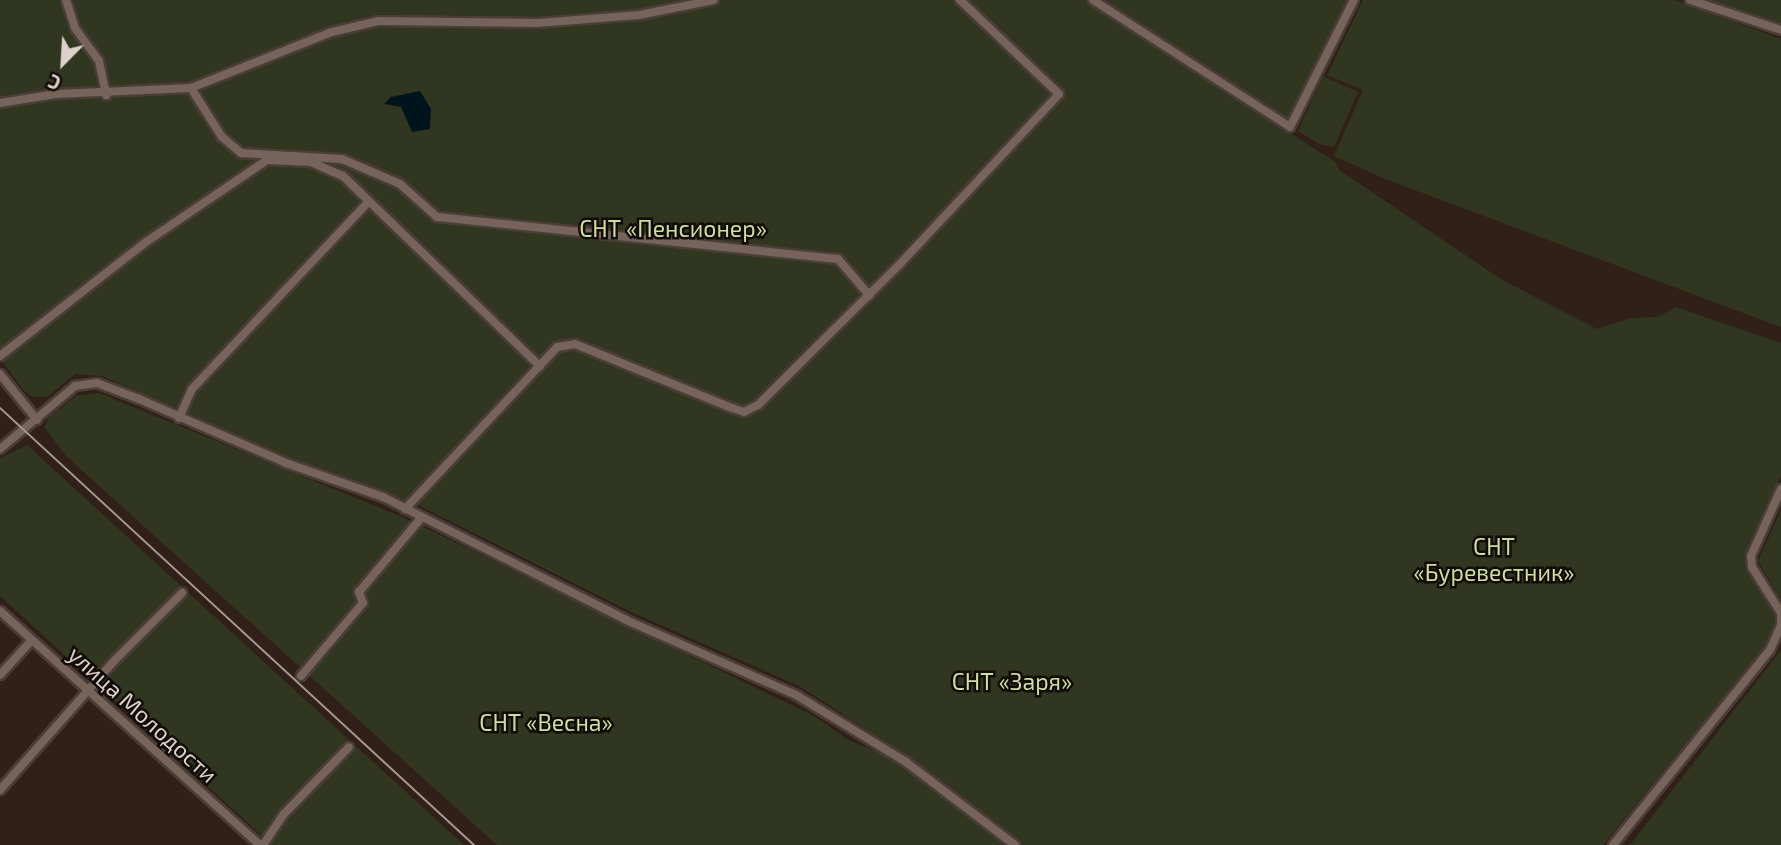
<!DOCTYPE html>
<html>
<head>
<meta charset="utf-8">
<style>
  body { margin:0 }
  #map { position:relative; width:1781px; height:845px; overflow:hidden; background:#302017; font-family:"Exo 2",sans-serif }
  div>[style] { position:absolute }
  .green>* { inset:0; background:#30361f }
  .water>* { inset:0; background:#00141c }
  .roads { filter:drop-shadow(2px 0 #4a3d37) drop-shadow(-2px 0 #4a3d37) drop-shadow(0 2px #4a3d37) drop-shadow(0 -2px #4a3d37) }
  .minor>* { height:8px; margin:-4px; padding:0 4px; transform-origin:4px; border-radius:4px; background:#766359 }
  .rail>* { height:2px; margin:-1px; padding:0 1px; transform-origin:1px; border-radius:1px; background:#a49891 }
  span { translate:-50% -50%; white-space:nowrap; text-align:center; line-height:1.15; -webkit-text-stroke:5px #120c08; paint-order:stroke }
  .park-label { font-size:23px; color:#cdde9d }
  .street-label { font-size:23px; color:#dcd1cb }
  .north { position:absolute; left:28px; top:28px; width:70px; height:70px; -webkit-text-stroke:5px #120c08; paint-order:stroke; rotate:204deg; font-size:19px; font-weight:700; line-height:28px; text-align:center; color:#dcd1cb }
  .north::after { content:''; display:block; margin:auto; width:24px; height:32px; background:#dcd1cb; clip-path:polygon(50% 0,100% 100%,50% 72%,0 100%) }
</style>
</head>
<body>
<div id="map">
  <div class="green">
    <div style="clip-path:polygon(0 0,1086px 0,1335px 162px,1339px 170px,1504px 281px,1597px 329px,1631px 318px,1658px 317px,1676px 307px,1781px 343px,1781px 476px,1745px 554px,1745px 568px,1775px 616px,1775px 628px,1768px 643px,1603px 845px,1022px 845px,909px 757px,799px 686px,631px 612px,416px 504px,303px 463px,102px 376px,75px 374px,47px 397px,33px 397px,23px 390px,0 358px)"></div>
    <div style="clip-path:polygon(1098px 0,1350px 0,1292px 122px,1286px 124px)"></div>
    <div style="clip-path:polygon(1363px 0,1675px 0,1781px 39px,1781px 327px,1385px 179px,1334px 156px,1363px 90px,1327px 75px)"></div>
    <div style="clip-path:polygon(1710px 0,1781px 0,1781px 26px)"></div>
    <div style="clip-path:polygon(1323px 76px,1358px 92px,1334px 147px,1319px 144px,1298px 131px)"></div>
    <div style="clip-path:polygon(99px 393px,407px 519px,814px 716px,850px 741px,894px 758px,1006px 845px,497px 845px,66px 456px,44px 427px,50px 416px,76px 396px)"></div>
    <div style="clip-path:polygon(27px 445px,464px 845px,272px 845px,0 596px,0 458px)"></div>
    <div style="clip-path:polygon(1781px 510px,1781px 600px,1758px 561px)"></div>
    <div style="clip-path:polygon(1781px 650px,1781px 845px,1630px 845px)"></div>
  </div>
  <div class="water">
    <div style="clip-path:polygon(420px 91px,431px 109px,430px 129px,412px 132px,401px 107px,384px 104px,391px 97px)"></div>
  </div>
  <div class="roads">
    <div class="minor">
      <div style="left:66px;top:0;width:29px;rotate:72deg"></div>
      <div style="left:75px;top:28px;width:41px;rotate:54deg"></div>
      <div style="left:99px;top:61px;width:35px;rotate:78deg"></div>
      <div style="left:1093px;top:0;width:234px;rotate:32.8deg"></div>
      <div style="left:1290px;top:127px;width:142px;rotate:-63.3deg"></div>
      <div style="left:1690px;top:0;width:96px;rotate:18.2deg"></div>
      <div style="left:191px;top:88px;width:58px;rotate:57.7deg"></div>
      <div style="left:222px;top:137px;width:25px;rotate:40deg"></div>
      <div style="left:241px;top:153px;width:101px;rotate:3.4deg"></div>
      <div style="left:342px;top:159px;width:63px;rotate:23.3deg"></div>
      <div style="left:400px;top:184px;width:50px;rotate:41.7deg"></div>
      <div style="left:437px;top:217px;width:403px;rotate:6deg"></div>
      <div style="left:838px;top:259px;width:48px;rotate:49.3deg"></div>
      <div style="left:0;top:103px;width:57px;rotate:-9.1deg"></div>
      <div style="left:56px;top:94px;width:135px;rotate:-2.5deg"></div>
      <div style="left:191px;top:88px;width:152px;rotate:-21.7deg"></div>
      <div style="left:332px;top:32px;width:47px;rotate:-13.4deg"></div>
      <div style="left:378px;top:21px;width:160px;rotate:0.7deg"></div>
      <div style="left:538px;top:23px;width:101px;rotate:-4.5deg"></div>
      <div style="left:639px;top:15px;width:76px;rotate:-11.3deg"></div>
      <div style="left:0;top:356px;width:185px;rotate:-38deg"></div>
      <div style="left:146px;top:242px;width:146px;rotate:-34.1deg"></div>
      <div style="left:267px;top:160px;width:44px;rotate:2.6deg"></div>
      <div style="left:311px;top:162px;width:35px;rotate:24deg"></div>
      <div style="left:343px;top:176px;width:274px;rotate:44deg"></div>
      <div style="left:0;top:374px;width:59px;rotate:51.2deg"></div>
      <div style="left:179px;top:418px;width:32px;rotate:-66deg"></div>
      <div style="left:192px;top:389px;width:257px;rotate:-46.7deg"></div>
      <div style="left:0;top:449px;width:98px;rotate:-40deg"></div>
      <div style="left:75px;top:386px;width:22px;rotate:-8deg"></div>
      <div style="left:97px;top:383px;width:45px;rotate:20.9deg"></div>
      <div style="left:139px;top:399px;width:160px;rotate:23.5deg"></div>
      <div style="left:286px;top:463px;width:103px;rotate:19.3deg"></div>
      <div style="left:383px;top:497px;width:272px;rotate:26.8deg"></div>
      <div style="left:626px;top:620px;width:186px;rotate:23.8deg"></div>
      <div style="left:796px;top:695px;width:129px;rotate:31.3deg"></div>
      <div style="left:906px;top:762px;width:137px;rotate:37.3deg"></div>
      <div style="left:1781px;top:489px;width:73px;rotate:114.1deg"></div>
      <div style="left:1751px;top:556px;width:11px;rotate:85deg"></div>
      <div style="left:1752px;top:567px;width:54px;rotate:57.8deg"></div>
      <div style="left:1781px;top:613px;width:12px;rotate:90deg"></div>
      <div style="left:405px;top:509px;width:222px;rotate:-46.8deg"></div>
      <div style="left:557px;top:347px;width:18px;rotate:-9deg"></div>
      <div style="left:575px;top:344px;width:170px;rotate:22.2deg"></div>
      <div style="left:732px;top:408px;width:13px;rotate:18deg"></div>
      <div style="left:744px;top:412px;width:16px;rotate:-27deg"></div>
      <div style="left:758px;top:405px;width:199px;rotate:-44.8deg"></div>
      <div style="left:899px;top:265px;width:234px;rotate:-46.9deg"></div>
      <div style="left:1059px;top:94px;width:137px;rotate:-136.5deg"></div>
      <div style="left:0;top:611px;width:350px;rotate:42deg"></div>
      <div style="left:0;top:675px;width:47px;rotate:-47.6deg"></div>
      <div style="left:301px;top:676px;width:96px;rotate:-49.7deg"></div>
      <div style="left:363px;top:603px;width:12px;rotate:-110deg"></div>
      <div style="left:359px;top:592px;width:97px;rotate:-50deg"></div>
      <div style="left:0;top:790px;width:174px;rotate:-48.5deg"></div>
      <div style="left:115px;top:660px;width:95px;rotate:-45deg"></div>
      <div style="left:263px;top:845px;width:37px;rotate:-56deg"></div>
      <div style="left:284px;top:814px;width:93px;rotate:-45.9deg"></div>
      <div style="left:1613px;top:845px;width:250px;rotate:-51.2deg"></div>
      <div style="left:1770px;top:650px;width:27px;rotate:-66deg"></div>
    </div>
  </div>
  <div class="rail">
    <div style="left:0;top:408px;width:645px;rotate:42.67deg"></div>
  </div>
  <div class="park-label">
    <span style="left:673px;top:228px">СНТ «Пенсионер»</span>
    <span style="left:1494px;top:559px">СНТ<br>«Буревестник»</span>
    <span style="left:1012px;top:681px">СНТ «Заря»</span>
    <span style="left:546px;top:722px">СНТ «Весна»</span>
  </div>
  <div class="street-label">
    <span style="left:143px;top:714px;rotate:42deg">улица Молодости</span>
  </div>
  <div class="north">С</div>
</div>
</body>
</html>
